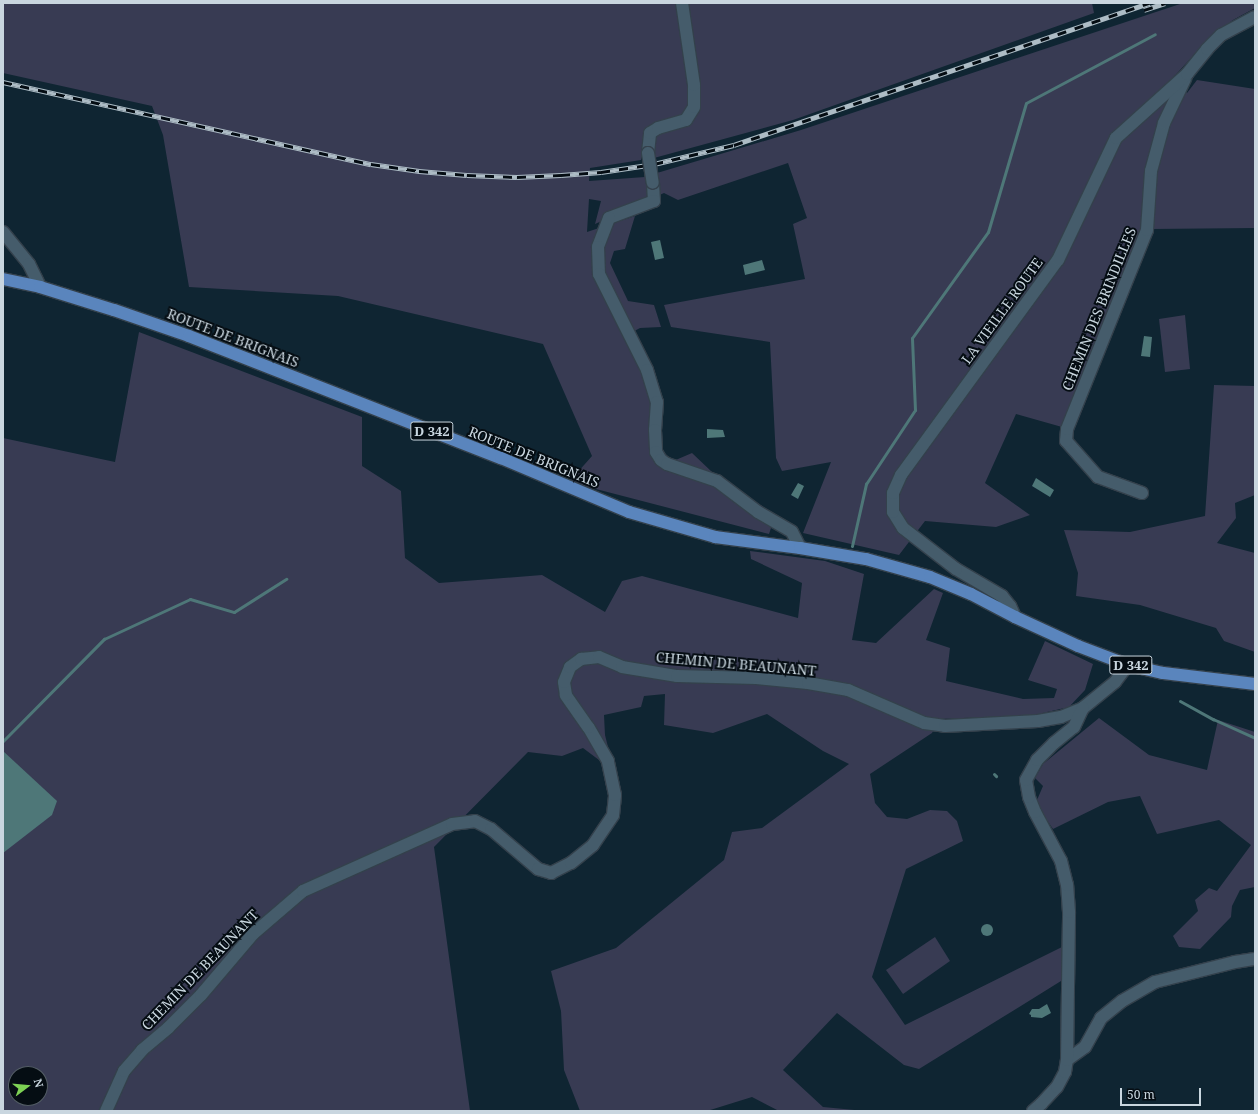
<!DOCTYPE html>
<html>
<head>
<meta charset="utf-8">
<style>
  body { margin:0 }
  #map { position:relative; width:1258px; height:1114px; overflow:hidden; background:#0f2532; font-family:"Noto Serif",serif }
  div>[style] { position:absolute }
  .green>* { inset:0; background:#383b53 }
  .water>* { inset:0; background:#4e7778 }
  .round { border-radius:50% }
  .stream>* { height:3px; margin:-1.5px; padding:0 1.5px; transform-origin:1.5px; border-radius:1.5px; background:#4e7778 }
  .roads { filter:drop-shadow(1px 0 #34414c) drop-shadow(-1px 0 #34414c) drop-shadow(0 1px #34414c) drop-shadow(0 -1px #34414c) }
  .minor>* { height:12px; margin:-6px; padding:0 6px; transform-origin:6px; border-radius:6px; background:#455c6b }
  .major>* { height:12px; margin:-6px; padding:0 6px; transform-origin:6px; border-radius:6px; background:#5a85bd }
  .rail>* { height:4.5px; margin-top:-2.25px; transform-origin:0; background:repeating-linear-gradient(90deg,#050d13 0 9px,#adbcc5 0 18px); box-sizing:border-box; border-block:1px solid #adbcc5 }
  .bridges { filter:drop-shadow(1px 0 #34414c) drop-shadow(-1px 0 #34414c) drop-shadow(0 1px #34414c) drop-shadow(0 -1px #34414c) }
  .minor-bridge>* { height:12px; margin:-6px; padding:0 6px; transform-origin:6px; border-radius:6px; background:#455c6b }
  span { translate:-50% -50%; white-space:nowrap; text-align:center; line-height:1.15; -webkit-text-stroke:4px #050d13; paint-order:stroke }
  .shield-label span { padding:1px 3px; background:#050d13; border:1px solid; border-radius:3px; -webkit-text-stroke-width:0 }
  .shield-label { font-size:13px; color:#c9d6df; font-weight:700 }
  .street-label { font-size:14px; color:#c9d6df }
  .frame { position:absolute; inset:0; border:4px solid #c9d6df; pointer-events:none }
  .north { position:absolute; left:8px; top:1066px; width:40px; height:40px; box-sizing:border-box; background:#050d13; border:1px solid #535d65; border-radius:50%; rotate:74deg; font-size:11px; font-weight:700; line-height:16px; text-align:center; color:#c9d6df }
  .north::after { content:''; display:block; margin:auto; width:14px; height:18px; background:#7dd154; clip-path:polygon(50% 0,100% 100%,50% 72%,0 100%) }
  .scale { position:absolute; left:1120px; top:1088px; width:81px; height:18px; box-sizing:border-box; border:2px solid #c9d6df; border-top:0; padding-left:5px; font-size:12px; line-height:14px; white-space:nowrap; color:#c9d6df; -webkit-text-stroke:3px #050d13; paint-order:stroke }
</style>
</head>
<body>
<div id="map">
  <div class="green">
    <div style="clip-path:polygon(3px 3px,1092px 3px,1094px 13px,793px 120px,654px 158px,652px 150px,641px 152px,641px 160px,590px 168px,589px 181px,645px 177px,646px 184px,656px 183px,657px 173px,801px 130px,1183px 3px,1255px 3px,1255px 8px,1233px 20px,1209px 38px,1171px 80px,1187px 93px,1197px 80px,1255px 89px,1255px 228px,1152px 229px,1062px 427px,1016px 414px,985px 483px,1030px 515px,996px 527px,925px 521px,899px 555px,803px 533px,831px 462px,782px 471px,776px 458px,770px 342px,671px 327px,664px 305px,805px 279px,793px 224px,807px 218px,788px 163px,678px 200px,664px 193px,595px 224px,601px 201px,589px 199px,587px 232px,635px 216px,625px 249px,614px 251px,610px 263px,628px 301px,654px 305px,661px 327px,640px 328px,625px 336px,644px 375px,652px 404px,664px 465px,692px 453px,771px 528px,769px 534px,569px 482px,592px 456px,543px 344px,338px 296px,189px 287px,163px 135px,152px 106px,3px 73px)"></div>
    <div style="clip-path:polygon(1185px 315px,1190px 369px,1165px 372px,1159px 319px)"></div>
    <div style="clip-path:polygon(evenodd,139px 332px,362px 417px,362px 466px,401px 491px,405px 558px,439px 583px,542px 575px,605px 612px,622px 581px,642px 576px,798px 618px,802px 583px,751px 559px,750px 551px,825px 561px,864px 574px,852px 640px,876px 643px,934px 589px,943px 593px,926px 640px,950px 648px,946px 681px,1023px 699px,1054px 698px,1057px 689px,1028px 680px,1045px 641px,1093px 664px,1085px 690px,1069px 707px,1034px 715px,939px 719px,932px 733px,870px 774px,875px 803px,887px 817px,907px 819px,930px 810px,947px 811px,957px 821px,963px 841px,906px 869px,872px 977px,905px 1025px,1062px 947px,1061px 981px,919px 1069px,904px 1065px,837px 1013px,783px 1070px,823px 1107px,865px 1111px,779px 1111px,752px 1097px,707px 1111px,580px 1111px,564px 1070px,561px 1011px,551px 971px,616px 948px,724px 860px,732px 832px,762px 828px,849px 764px,823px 751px,767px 714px,713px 733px,664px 725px,665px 694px,644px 696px,641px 707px,604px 715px,605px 735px,609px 751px,603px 763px,583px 748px,562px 756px,528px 752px,434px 847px,470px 1111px,3px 1111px,3px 438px,115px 462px,139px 332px,16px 1074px,40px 1074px,40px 1098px,16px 1098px,16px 1074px)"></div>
    <div style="clip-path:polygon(1214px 385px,1255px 386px,1255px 495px,1235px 503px,1236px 518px,1217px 543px,1255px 553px,1255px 652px,1224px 641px,1216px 628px,1140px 605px,1076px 596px,1078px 573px,1064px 530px,1130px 532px,1205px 516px)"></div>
    <div style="clip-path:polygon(1099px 718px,1149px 755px,1207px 770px,1218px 720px,1255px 732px,1255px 887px,1240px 890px,1232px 906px,1231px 917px,1200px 949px,1179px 947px,1173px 936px,1198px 911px,1195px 900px,1209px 888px,1217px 891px,1251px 845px,1219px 820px,1157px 834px,1140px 796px,1108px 802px,1053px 829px,1044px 816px,1037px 800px,1043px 786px,1035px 778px,1043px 764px)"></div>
    <div style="clip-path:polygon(935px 937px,950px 961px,903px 994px,886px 970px)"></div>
  </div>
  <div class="water">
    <div style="clip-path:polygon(660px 240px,664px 258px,655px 260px,651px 242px)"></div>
    <div style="clip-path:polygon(762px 260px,765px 270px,745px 275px,743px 265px)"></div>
    <div style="clip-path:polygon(1144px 336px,1152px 337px,1150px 357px,1141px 356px)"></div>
    <div style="clip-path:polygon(707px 429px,723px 430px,725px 437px,707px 438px)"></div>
    <div style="clip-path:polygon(1036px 478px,1054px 490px,1050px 497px,1032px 486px)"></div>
    <div style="clip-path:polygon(798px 483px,804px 486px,798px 499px,791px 495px)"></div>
    <div style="clip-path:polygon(3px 751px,57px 801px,52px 815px,3px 853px)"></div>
    <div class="round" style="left:981px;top:924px;width:12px;height:12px"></div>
    <div style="clip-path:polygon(1047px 1004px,1051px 1013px,1042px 1018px,1031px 1017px,1031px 1015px,1029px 1014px,1032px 1009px,1039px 1009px)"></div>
  </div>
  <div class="stream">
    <div style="left:852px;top:546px;width:64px;rotate:-77.3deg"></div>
    <div style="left:866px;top:484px;width:89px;rotate:-56.5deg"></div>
    <div style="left:915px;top:410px;width:72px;rotate:-92.4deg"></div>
    <div style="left:912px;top:338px;width:130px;rotate:-54.4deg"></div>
    <div style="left:988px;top:232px;width:134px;rotate:-73.6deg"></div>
    <div style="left:1026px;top:103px;width:146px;rotate:-28.1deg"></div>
    <div style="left:1180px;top:701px;width:38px;rotate:29deg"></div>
    <div style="left:1213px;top:719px;width:46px;rotate:24.3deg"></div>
    <div style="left:3px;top:741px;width:144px;rotate:-45.3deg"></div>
    <div style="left:104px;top:639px;width:95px;rotate:-24.9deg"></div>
    <div style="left:190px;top:599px;width:46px;rotate:16.5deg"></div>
    <div style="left:234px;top:612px;width:62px;rotate:-32.4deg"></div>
    <div style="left:994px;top:774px;width:3px;rotate:45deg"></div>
  </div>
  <div class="roads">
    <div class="minor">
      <div style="left:648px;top:153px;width:20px;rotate:-84deg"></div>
      <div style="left:650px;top:133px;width:9px;rotate:-32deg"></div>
      <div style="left:658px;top:128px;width:29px;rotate:-16deg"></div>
      <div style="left:686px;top:120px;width:15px;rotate:-58deg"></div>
      <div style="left:694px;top:107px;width:22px;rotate:-90deg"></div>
      <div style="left:694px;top:85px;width:83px;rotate:-98.3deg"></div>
      <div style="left:653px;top:183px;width:18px;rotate:87deg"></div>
      <div style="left:654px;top:201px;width:48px;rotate:159.3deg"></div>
      <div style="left:609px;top:218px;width:31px;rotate:111deg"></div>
      <div style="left:598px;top:247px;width:27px;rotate:88deg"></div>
      <div style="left:599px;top:274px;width:107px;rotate:63.4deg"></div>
      <div style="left:647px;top:370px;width:34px;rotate:73deg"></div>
      <div style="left:657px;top:402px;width:28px;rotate:94deg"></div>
      <div style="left:655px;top:430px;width:22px;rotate:87deg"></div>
      <div style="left:656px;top:452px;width:9px;rotate:58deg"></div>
      <div style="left:661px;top:460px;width:7px;rotate:34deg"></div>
      <div style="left:667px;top:464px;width:53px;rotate:18.8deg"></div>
      <div style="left:717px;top:481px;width:51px;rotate:37.1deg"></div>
      <div style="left:758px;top:512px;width:39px;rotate:30deg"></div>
      <div style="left:792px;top:532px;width:18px;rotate:63deg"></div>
      <div style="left:3px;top:232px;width:41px;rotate:50.9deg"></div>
      <div style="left:29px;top:264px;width:25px;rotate:64deg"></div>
      <div style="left:1142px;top:493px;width:47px;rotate:-160deg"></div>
      <div style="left:1098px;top:477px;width:48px;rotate:-131.6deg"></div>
      <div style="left:1066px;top:441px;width:12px;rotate:-85deg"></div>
      <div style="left:1067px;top:429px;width:214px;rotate:-68.1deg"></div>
      <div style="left:1147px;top:230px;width:59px;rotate:-86.1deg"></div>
      <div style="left:1151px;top:171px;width:50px;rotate:-74.8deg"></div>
      <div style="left:1164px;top:123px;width:49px;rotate:-64.5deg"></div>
      <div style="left:1015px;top:617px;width:12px;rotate:-114deg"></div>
      <div style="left:1010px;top:606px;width:13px;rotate:-129deg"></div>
      <div style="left:1002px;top:596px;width:53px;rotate:-149.6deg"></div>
      <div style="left:956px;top:569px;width:67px;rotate:-142.3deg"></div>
      <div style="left:903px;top:528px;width:19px;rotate:-122deg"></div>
      <div style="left:893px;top:512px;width:19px;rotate:-90deg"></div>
      <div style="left:893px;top:493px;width:20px;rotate:-66deg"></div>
      <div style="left:901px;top:475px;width:266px;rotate:-53.9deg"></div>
      <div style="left:1058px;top:260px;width:135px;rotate:-64.6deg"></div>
      <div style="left:1116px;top:138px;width:96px;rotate:-42deg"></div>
      <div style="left:1187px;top:74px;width:32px;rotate:-51deg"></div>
      <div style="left:1207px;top:49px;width:20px;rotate:-45deg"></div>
      <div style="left:1221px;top:35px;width:38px;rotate:-28deg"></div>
      <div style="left:1067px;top:1060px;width:22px;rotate:-36deg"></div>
      <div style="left:1085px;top:1047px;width:33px;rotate:-61deg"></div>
      <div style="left:1101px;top:1018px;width:27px;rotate:-39deg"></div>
      <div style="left:1122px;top:1001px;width:38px;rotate:-30deg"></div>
      <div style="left:1155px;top:982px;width:82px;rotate:-14deg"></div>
      <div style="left:1235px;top:962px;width:20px;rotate:-9deg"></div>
      <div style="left:106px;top:1111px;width:44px;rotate:-65.8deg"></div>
      <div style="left:124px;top:1071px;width:28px;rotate:-49deg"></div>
      <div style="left:142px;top:1050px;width:34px;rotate:-40deg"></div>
      <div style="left:168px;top:1028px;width:47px;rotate:-45deg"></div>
      <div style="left:201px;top:995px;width:80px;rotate:-49.6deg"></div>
      <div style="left:253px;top:934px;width:66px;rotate:-40.7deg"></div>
      <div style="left:303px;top:891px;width:163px;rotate:-24.2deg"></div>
      <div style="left:452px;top:824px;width:23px;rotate:-7deg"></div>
      <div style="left:475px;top:821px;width:18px;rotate:27deg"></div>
      <div style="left:491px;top:829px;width:62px;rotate:40.4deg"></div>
      <div style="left:538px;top:869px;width:14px;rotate:17deg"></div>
      <div style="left:551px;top:873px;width:22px;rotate:-27deg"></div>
      <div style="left:571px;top:863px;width:28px;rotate:-39deg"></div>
      <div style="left:593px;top:845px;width:36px;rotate:-56deg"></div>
      <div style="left:613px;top:815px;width:20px;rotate:-84deg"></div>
      <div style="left:615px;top:795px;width:35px;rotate:-102deg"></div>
      <div style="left:608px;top:761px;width:39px;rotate:-120deg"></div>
      <div style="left:588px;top:727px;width:39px;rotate:-125deg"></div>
      <div style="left:566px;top:695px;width:13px;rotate:-99deg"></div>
      <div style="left:564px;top:682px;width:16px;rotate:-68deg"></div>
      <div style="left:570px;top:667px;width:14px;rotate:-36deg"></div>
      <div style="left:581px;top:659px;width:18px;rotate:-6deg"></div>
      <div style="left:599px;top:657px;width:25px;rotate:23deg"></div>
      <div style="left:622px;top:667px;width:56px;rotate:9.3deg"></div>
      <div style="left:677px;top:676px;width:79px;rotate:1.5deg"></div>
      <div style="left:756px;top:678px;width:52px;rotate:5.5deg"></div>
      <div style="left:808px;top:683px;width:41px;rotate:9.9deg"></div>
      <div style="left:848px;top:690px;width:83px;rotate:23.5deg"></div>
      <div style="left:924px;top:723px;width:21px;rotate:8deg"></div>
      <div style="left:945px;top:726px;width:93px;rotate:-3.1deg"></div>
      <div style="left:1038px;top:721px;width:23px;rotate:-10deg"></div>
      <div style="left:1061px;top:717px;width:24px;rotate:-22deg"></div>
      <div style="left:1083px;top:708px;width:41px;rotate:-39.1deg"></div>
      <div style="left:1115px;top:682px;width:21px;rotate:-53deg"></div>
      <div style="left:1033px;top:1111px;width:11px;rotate:-41deg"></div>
      <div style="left:1041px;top:1104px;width:23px;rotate:-47deg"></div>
      <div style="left:1057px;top:1087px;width:17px;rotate:-62deg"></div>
      <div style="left:1065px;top:1072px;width:12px;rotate:-81deg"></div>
      <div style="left:1067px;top:1060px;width:148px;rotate:-89.2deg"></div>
      <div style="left:1069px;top:912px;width:27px;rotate:-94deg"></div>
      <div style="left:1067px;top:885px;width:25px;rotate:-104deg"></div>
      <div style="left:1061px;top:861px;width:55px;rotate:-118deg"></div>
      <div style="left:1035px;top:812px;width:16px;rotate:-112deg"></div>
      <div style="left:1029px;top:797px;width:17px;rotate:-100deg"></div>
      <div style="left:1026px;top:780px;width:23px;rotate:-61deg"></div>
      <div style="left:1037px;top:760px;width:24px;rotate:-45deg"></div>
      <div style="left:1054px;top:743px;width:26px;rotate:-39deg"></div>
      <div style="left:1074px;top:727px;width:21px;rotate:-65deg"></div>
    </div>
    <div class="major">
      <div style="left:3px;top:279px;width:38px;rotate:12deg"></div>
      <div style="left:40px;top:287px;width:77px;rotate:17.3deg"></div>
      <div style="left:114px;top:310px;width:79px;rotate:19.1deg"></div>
      <div style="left:189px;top:336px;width:335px;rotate:21.4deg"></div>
      <div style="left:501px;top:458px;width:139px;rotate:22.9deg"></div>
      <div style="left:629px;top:512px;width:90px;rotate:16.2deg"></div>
      <div style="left:715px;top:537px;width:86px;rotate:7.4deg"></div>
      <div style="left:800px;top:548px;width:67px;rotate:9.5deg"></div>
      <div style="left:866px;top:559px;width:66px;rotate:15.7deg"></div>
      <div style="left:930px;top:577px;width:44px;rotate:22.5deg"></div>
      <div style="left:971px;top:594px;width:50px;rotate:27.6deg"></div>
      <div style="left:1015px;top:617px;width:69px;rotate:24.7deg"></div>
      <div style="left:1078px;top:646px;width:53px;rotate:20.8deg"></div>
      <div style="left:1128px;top:665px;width:36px;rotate:13deg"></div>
      <div style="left:1163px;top:673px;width:93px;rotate:6.8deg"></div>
    </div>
  </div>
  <div class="rail">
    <div style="left:1144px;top:10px;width:22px;rotate:-18deg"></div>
    <div style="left:3px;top:82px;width:377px;rotate:12.6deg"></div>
    <div style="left:371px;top:164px;width:49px;rotate:8.3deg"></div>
    <div style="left:419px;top:171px;width:48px;rotate:4.8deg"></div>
    <div style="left:467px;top:175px;width:50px;rotate:2.3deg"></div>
    <div style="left:517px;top:177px;width:44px;rotate:-2.6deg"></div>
    <div style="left:561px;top:175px;width:40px;rotate:-4.3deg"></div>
    <div style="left:601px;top:172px;width:54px;rotate:-8.6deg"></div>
    <div style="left:654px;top:164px;width:82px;rotate:-13.4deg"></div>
    <div style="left:734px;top:145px;width:439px;rotate:-18.9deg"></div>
  </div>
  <div class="bridges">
    <div class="minor-bridge">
      <div style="left:648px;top:153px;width:30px;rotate:81deg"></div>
    </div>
  </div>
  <div class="shield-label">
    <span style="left:432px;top:431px">D 342</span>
    <span style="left:1131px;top:665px">D 342</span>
  </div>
  <div class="street-label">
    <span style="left:1099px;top:309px;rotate:-68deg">CHEMIN DES BRINDILLES</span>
    <span style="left:1002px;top:311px;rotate:-54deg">LA VIEILLE ROUTE</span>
    <span style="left:233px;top:338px;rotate:21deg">ROUTE DE BRIGNAIS</span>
    <span style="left:534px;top:457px;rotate:22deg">ROUTE DE BRIGNAIS</span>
    <span style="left:736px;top:664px;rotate:5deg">CHEMIN DE BEAUNANT</span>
    <span style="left:200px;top:970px;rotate:-46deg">CHEMIN DE BEAUNANT</span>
  </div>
  <div class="frame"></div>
  <div class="north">N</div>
  <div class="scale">50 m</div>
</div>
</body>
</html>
